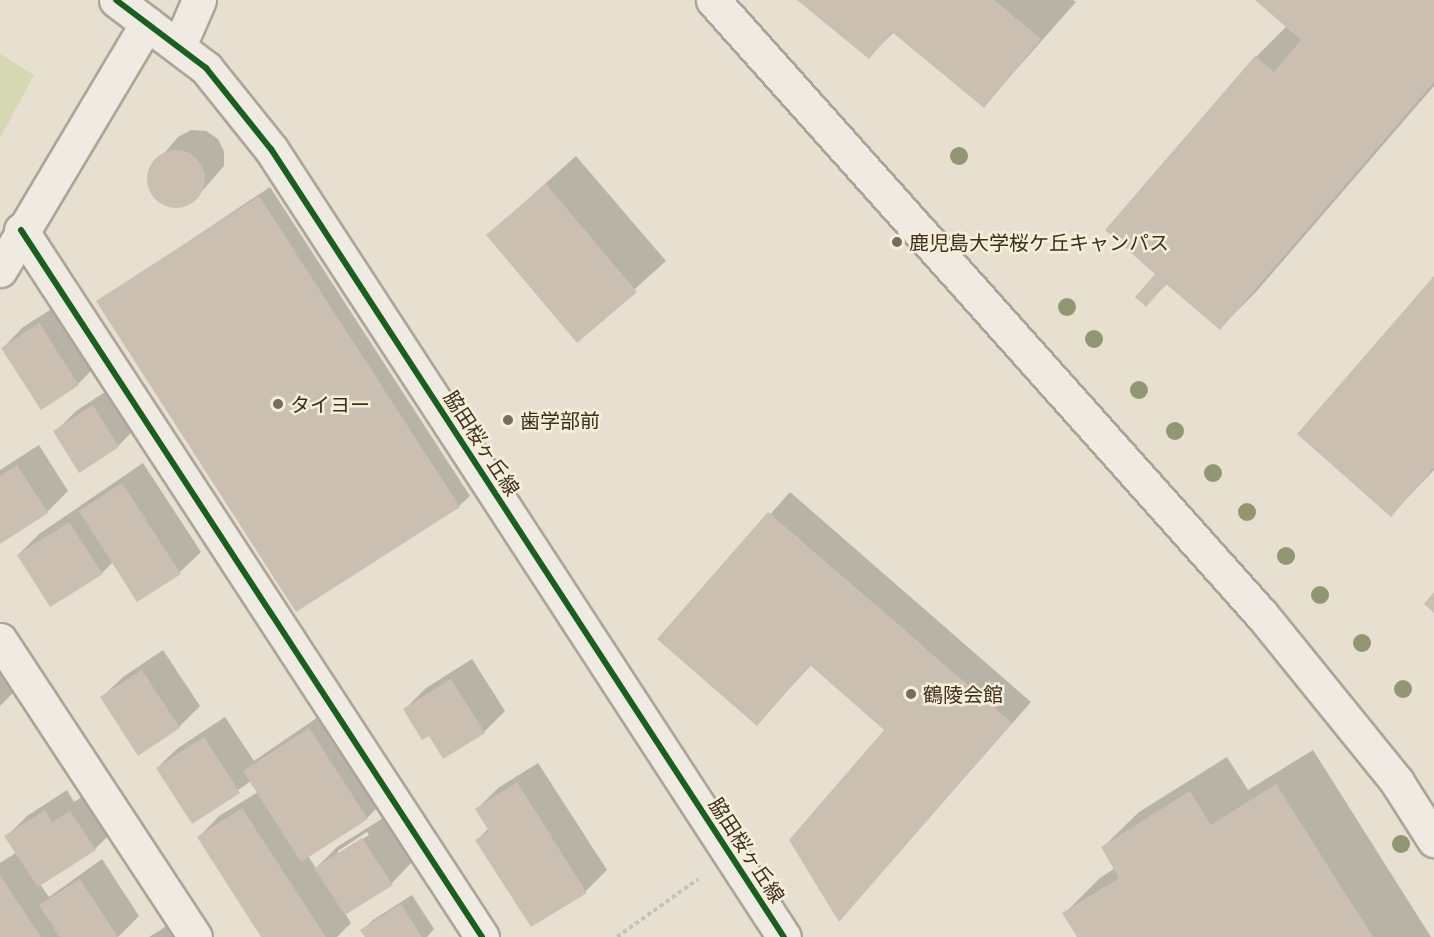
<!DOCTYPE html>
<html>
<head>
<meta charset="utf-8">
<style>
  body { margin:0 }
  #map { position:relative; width:1434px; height:937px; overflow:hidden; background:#e7e0d1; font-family:Merriweather,"Noto Sans JP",serif }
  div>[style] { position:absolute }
  .green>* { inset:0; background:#d6d7b3 }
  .shadow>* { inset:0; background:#0003 }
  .building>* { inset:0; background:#cbbfb2 }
  .round { border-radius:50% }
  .path>* { height:4px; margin-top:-2px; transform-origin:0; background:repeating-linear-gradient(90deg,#c8c2b9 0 4.5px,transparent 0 7.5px) }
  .roads { filter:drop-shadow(2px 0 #ada599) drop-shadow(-2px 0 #ada599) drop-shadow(0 2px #ada599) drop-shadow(0 -2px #ada599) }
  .minor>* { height:33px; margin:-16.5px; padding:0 16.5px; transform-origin:16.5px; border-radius:16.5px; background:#efebe3 }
  .cycleway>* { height:6px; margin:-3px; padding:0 3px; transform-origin:3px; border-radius:3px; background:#1b5e20 }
  .trees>* { width:18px; height:18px; margin:-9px; border-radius:50%; background:#929673 }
  .dots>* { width:16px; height:16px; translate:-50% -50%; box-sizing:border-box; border:3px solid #f7eed8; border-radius:50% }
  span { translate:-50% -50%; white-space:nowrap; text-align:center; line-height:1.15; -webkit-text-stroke:5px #f7eed8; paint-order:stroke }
  .poi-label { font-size:20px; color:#3d2e20 }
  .left { translate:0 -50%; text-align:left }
  .street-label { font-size:20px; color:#3d2e20 }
</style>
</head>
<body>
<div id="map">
  <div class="green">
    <div style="clip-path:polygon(0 54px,34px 75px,0 138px)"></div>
  </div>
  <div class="shadow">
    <div style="clip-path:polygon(799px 0,1073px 0,1076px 2px,984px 106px,894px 32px,869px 57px)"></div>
    <div style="clip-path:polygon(1257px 0,1434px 0,1434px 86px,1256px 292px,1220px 328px,1168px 283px,1146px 305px,1256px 57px,1287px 26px)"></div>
    <div style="clip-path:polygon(191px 130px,206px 131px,218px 139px,224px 151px,224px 166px,195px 199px,182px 206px,168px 206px,155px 198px,148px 185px,149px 171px,178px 137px)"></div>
    <div style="clip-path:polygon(576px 156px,666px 261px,577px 341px,488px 235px)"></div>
    <div style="clip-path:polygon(270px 187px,470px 496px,459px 506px,98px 302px)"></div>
    <div style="clip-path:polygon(1434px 278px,1434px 470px,1391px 515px)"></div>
    <div style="clip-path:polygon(61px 303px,99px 363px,78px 384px,41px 408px,3px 348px,23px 327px)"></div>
    <div style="clip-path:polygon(114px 386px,139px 425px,118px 446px,80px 471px,55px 432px,76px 411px)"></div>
    <div style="clip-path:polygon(39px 445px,68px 491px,47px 512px,0 542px,0 470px)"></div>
    <div style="clip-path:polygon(143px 463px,201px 552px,180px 572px,137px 600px,113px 562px,102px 573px,18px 555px,39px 534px)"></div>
    <div style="clip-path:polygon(790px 492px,1031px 702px,840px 919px,887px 729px,812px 664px,757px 724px,660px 639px)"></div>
    <div style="clip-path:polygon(163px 650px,200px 706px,179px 727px,102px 697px,123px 677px)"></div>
    <div style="clip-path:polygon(472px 659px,505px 711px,484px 732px,429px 734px,405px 709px,426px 688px)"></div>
    <div style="clip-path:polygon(0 668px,15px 691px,0 706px)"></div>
    <div style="clip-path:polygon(evenodd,331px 708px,388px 797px,367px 818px,308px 856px,316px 868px,337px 847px,383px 818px,412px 862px,392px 883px,345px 913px,351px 923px,337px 937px,263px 937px,199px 837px,219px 816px,258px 792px,251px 781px,192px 822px,157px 768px,178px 748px,225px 717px,254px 761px,331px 708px,367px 832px,369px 835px,338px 854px,338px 851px,367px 832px)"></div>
    <div style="clip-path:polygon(1313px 750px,1431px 937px,1079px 937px,1064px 914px,1100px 878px,1115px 868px,1103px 847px,1139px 812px,1227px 757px,1248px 790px)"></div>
    <div style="clip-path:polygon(538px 763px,607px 870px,586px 891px,531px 925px,477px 840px,489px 828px,477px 809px,498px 788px)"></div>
    <div style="clip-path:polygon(67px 790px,74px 802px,91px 791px,116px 828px,95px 849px,40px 884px,49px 897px,102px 859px,139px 916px,118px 937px,0 937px,0 863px,17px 852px,6px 837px,27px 816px)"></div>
    <div style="clip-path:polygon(412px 895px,434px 929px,427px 937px,366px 937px,362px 930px,373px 920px)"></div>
    <div style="clip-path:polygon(183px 916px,197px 937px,149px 937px)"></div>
  </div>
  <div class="building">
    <div style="clip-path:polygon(797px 0,994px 0,1041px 39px,984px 108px,892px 32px,869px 59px)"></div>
    <div style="clip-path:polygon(1255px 0,1434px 0,1434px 82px,1220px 330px,1166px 284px,1146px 307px,1135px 297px,1155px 274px,1105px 230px,1255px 56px,1274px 72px,1301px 40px)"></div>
    <div class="round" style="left:147px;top:150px;width:58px;height:58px"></div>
    <div style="clip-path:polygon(546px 184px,637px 292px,577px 343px,486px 235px)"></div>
    <div style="clip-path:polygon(259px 196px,460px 507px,296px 612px,96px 301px)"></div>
    <div style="clip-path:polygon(1434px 276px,1434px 467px,1391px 517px,1297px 434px)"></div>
    <div style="clip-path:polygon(39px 323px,79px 385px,41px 410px,1px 348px)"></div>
    <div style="clip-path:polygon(93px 405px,119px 447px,79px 473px,53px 431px)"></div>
    <div style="clip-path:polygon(17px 465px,48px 513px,0 544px,0 476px)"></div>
    <div style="clip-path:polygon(122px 483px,181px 574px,137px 602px,79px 511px)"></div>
    <div style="clip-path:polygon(768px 512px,1012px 723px,839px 922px,789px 840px,884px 730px,810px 665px,757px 726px,657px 639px)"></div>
    <div style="clip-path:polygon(69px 522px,103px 574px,50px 607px,17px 555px)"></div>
    <div style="clip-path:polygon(1434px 592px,1434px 613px,1424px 604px)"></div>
    <div style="clip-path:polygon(142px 670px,180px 728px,138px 756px,100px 697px)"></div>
    <div style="clip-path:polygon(451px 679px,485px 733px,443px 759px,429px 736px,422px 740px,403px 709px)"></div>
    <div style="clip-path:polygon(309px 728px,368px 819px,301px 862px,243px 771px)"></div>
    <div style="clip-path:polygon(204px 737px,240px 793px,192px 824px,156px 768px)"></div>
    <div style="clip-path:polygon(517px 782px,587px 893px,531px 927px,475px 840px,489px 831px,475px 809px)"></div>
    <div style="clip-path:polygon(1276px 784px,1373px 937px,1077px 937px,1062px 913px,1119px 878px,1101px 847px,1190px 791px,1211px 825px)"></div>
    <div style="clip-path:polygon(242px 808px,326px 937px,261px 937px,197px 837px)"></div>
    <div style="clip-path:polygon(45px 810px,52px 822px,70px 811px,96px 850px,38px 887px,4px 836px)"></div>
    <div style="clip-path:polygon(362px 838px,393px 885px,345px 915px,314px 868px)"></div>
    <div style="clip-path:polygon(0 875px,41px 937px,0 937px)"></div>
    <div style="clip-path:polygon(80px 879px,118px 937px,60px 937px,39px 905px)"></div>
    <div style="clip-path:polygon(401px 904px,422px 937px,365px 937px,360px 930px)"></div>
  </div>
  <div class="path">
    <div style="left:617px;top:937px;width:100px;rotate:-35.6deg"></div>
  </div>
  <div class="roads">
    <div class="minor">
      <div style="left:116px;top:0;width:113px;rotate:37.1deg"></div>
      <div style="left:206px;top:68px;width:104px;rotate:51.3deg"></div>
      <div style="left:271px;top:149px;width:940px;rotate:56.94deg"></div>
      <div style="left:713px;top:0;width:824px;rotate:48.25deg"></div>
      <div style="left:1262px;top:615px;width:215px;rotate:51deg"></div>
      <div style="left:1397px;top:782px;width:69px;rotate:57.5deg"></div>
      <div style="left:179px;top:46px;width:50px;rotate:-66.5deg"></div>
      <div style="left:21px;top:230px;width:844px;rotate:56.89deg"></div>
      <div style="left:0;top:270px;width:287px;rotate:-59.2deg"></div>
      <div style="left:0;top:640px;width:355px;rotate:56.7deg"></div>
    </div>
  </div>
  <div class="cycleway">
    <div style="left:116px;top:0;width:113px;rotate:37.1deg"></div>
    <div style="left:206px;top:68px;width:104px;rotate:51.3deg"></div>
    <div style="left:271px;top:149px;width:940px;rotate:56.94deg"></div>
    <div style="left:21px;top:230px;width:844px;rotate:56.89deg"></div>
  </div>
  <div class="trees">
    <div style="left:959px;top:156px"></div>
    <div style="left:1067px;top:307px"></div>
    <div style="left:1094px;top:339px"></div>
    <div style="left:1139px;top:390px"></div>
    <div style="left:1175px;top:431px"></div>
    <div style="left:1213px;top:473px"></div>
    <div style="left:1247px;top:512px"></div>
    <div style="left:1286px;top:556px"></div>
    <div style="left:1320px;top:595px"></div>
    <div style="left:1362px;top:643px"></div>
    <div style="left:1403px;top:689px"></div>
    <div style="left:1401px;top:844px"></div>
  </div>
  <div class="dots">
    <div style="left:897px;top:242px;background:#786c5e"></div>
    <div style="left:278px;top:404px;background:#786c5e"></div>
    <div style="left:508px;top:420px;background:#786c5e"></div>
    <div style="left:911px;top:694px;background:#786c5e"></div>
  </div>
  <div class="poi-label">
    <span class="left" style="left:909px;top:242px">鹿児島大学桜ケ丘キャンパス</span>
    <span class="left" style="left:290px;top:404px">タイヨー</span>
    <span class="left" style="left:520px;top:420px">歯学部前</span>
    <span class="left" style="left:923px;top:694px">鶴陵会館</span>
  </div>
  <div class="street-label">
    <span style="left:482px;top:443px;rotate:57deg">脇田桜ヶ丘線</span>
    <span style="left:747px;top:850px;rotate:57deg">脇田桜ヶ丘線</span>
  </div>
</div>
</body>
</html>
